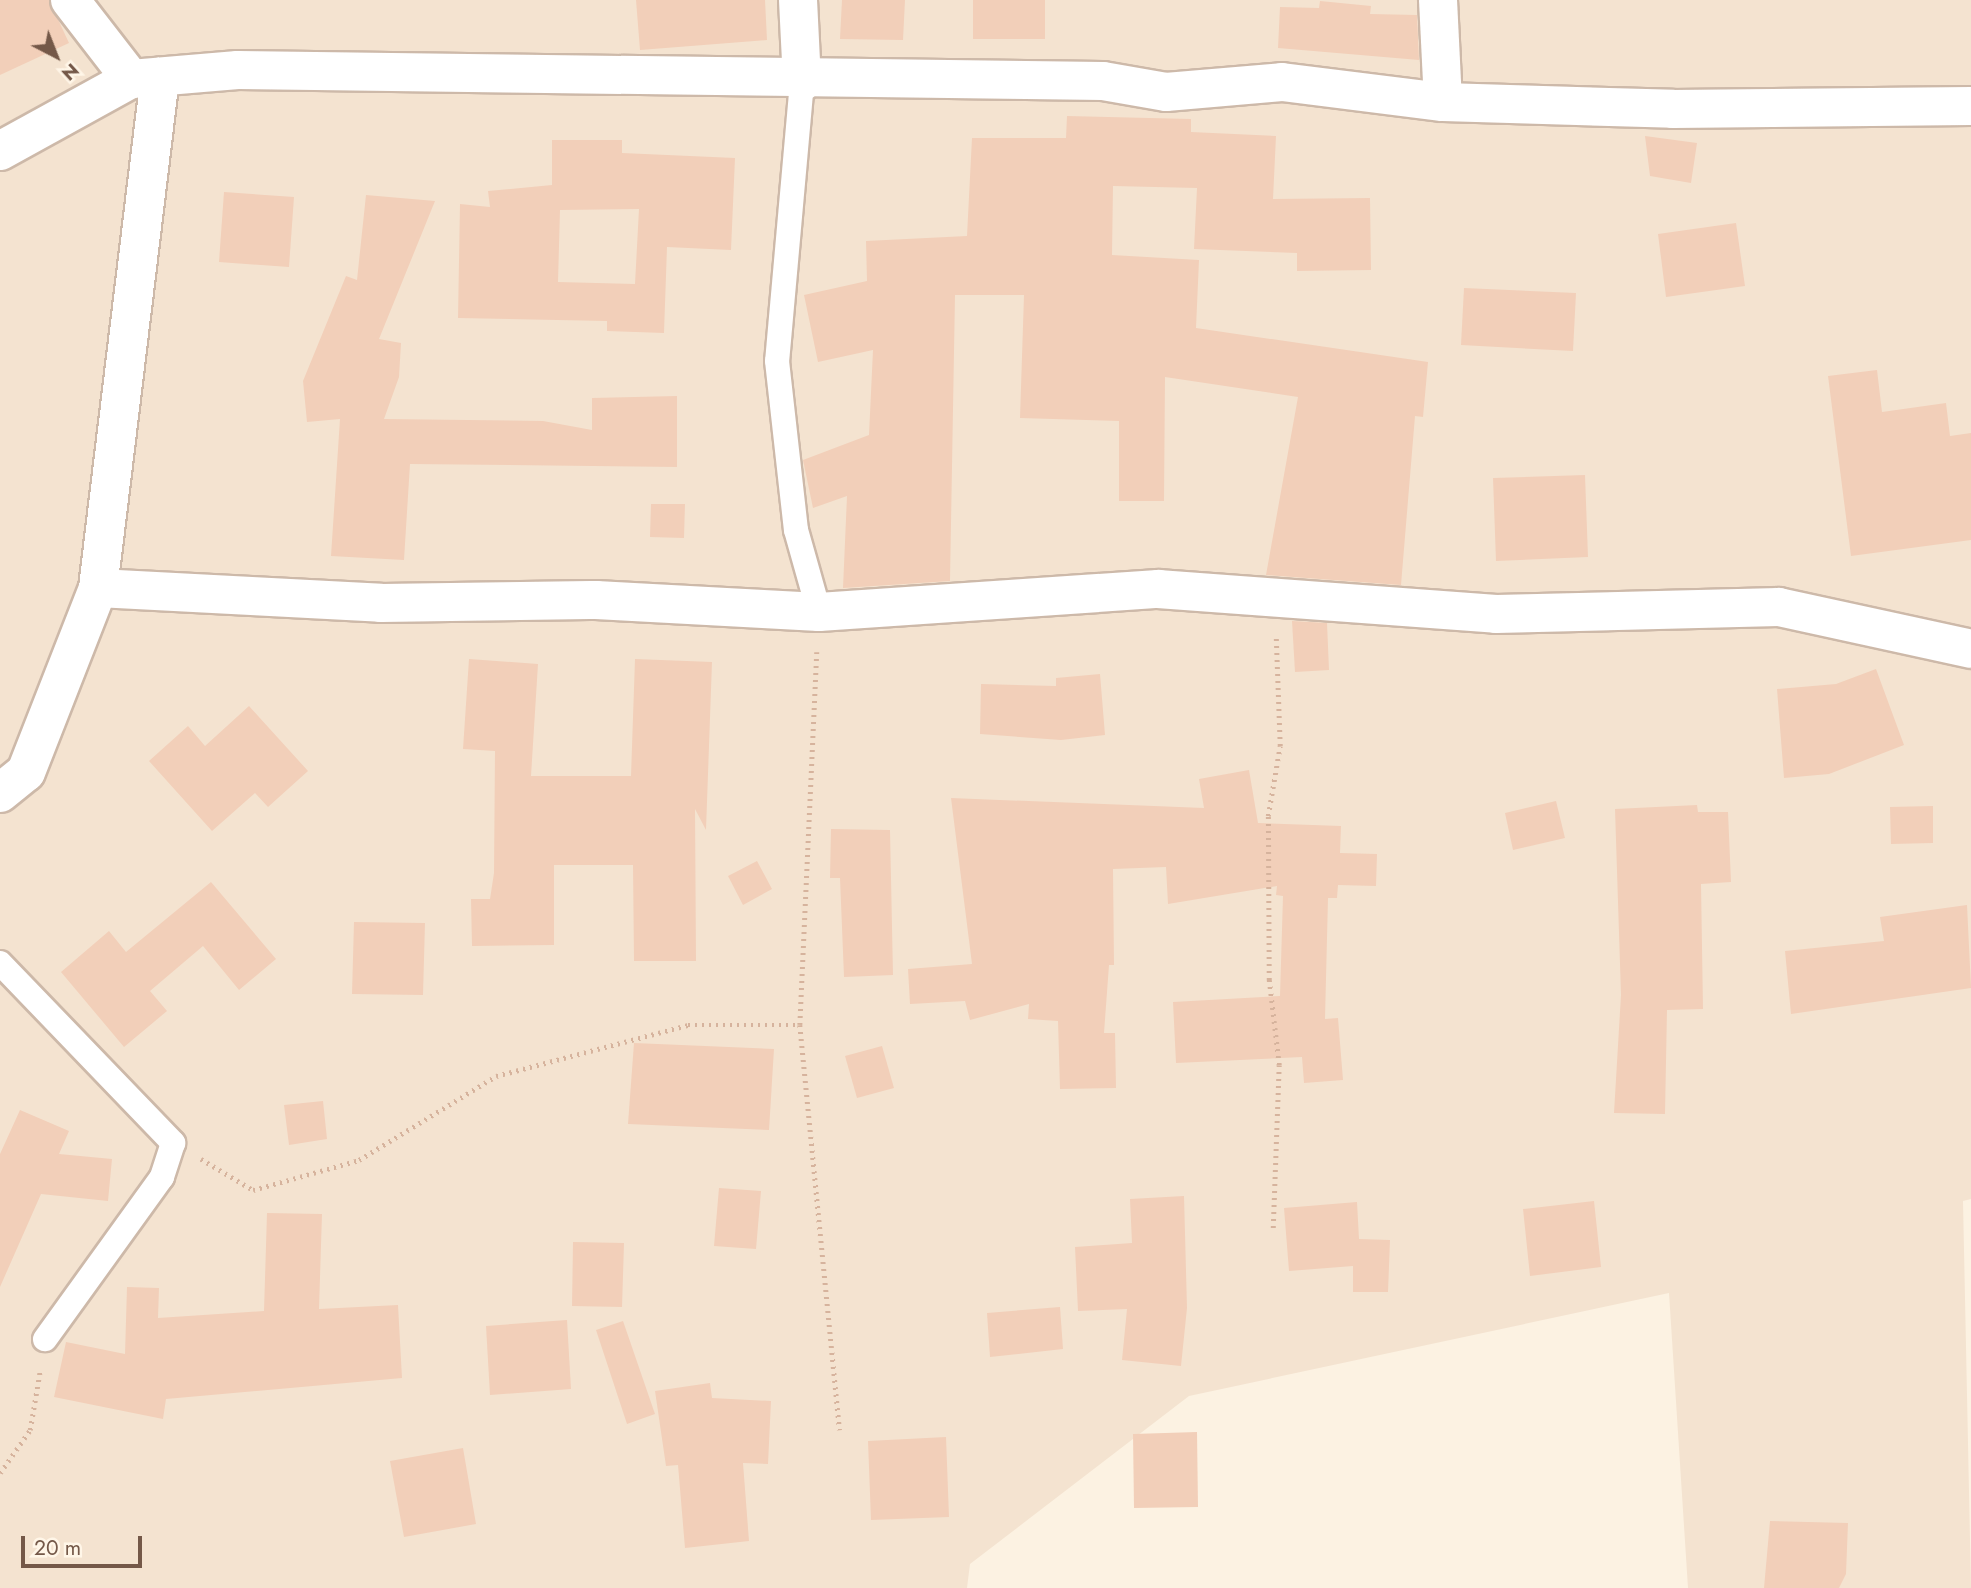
<!DOCTYPE html>
<html>
<head>
<meta charset="utf-8">
<style>
  body { margin:0 }
  #map { position:relative; width:1971px; height:1588px; overflow:hidden; background:#fcf2e2; font-family:Jost,sans-serif }
  div>[style] { position:absolute }
  .residential>* { inset:0; background:#f4e3d0 }
  .building>* { inset:0; background:#f2cfb9 }
  .path>* { height:4.5px; margin-top:-2.25px; transform-origin:0; background:repeating-linear-gradient(90deg,#d6b39d 0 2px,transparent 0 7px) }
  .roads { filter:drop-shadow(2px 0 #cdb9a9) drop-shadow(-2px 0 #cdb9a9) drop-shadow(0 2px #cdb9a9) drop-shadow(0 -2px #cdb9a9) }
  .lane>* { height:24px; margin:-12px; padding:0 12px; transform-origin:12px; border-radius:12px; background:#fff }
  .street>* { height:38px; margin:-19px; padding:0 19px; transform-origin:19px; border-radius:19px; background:#fff }
  span { translate:-50% -50%; white-space:nowrap; text-align:center; line-height:1.15; -webkit-text-stroke:5px #fff6e8; paint-order:stroke }
  .north { position:absolute; left:21px; top:21px; width:70px; height:70px; -webkit-text-stroke:5px #fff6e8; paint-order:stroke; rotate:138deg; font-size:19px; font-weight:700; line-height:28px; text-align:center; color:#745848 }
  .north::after { content:''; display:block; margin:auto; width:24px; height:32px; background:#745848; clip-path:polygon(50% 0,100% 100%,50% 72%,0 100%) }
  .scale { position:absolute; left:21px; top:1536px; width:121px; height:32px; box-sizing:border-box; border:4px solid #745848; border-top:0; padding-left:9px; font-size:21px; line-height:24px; white-space:nowrap; color:#745848; -webkit-text-stroke:5px #fff6e8; paint-order:stroke }
</style>
</head>
<body>
<div id="map">
  <div class="residential">
    <div style="clip-path:polygon(0 0,1971px 0,1971px 1199px,1963px 1201px,1971px 1588px,1688px 1588px,1669px 1293px,1189px 1396px,970px 1564px,967px 1588px,0 1588px)"></div>
  </div>
  <div class="building">
    <div style="clip-path:polygon(0 0,49px 0,69px 43px,0 75px)"></div>
    <div style="clip-path:polygon(636px 0,765px 0,767px 40px,640px 50px)"></div>
    <div style="clip-path:polygon(842px 0,905px 0,903px 40px,840px 39px)"></div>
    <div style="clip-path:polygon(973px 0,1045px 0,1045px 39px,973px 39px)"></div>
    <div style="clip-path:polygon(1320px 1px,1371px 6px,1370px 14px,1417px 15px,1419px 60px,1278px 48px,1280px 7px,1319px 8px)"></div>
    <div style="clip-path:polygon(1067px 116px,1191px 119px,1191px 132px,1276px 136px,1273px 199px,1370px 198px,1371px 270px,1297px 271px,1297px 253px,1194px 249px,1197px 188px,1113px 186px,1112px 255px,1199px 260px,1196px 328px,1428px 362px,1423px 417px,1415px 416px,1401px 585px,1266px 575px,1298px 397px,1165px 377px,1164px 501px,1119px 501px,1119px 421px,1020px 418px,1024px 295px,955px 295px,950px 581px,843px 588px,847px 496px,813px 508px,803px 460px,869px 435px,873px 350px,818px 362px,804px 295px,867px 281px,866px 241px,967px 236px,972px 138px,1066px 138px)"></div>
    <div style="clip-path:polygon(1645px 136px,1697px 143px,1691px 183px,1650px 176px)"></div>
    <div style="clip-path:polygon(evenodd,552px 140px,622px 140px,622px 153px,735px 158px,731px 250px,667px 247px,664px 333px,607px 331px,607px 321px,458px 318px,460px 204px,490px 207px,488px 191px,552px 185px,552px 140px,639px 209px,635px 284px,558px 282px,560px 210px,639px 209px)"></div>
    <div style="clip-path:polygon(224px 192px,294px 197px,289px 267px,219px 262px)"></div>
    <div style="clip-path:polygon(366px 195px,435px 201px,379px 339px,401px 343px,399px 377px,384px 419px,543px 421px,592px 430px,592px 398px,677px 396px,677px 467px,410px 464px,404px 560px,331px 556px,340px 419px,307px 422px,303px 381px,346px 276px,357px 280px)"></div>
    <div style="clip-path:polygon(1736px 223px,1745px 286px,1666px 297px,1658px 234px)"></div>
    <div style="clip-path:polygon(1464px 288px,1576px 293px,1573px 351px,1461px 345px)"></div>
    <div style="clip-path:polygon(1877px 370px,1882px 412px,1946px 403px,1950px 436px,1971px 433px,1971px 540px,1851px 556px,1828px 376px)"></div>
    <div style="clip-path:polygon(1585px 475px,1588px 557px,1496px 561px,1493px 478px)"></div>
    <div style="clip-path:polygon(651px 504px,685px 504px,684px 538px,650px 537px)"></div>
    <div style="clip-path:polygon(1292px 621px,1327px 623px,1329px 670px,1295px 672px)"></div>
    <div style="clip-path:polygon(469px 659px,538px 664px,531px 776px,631px 776px,635px 659px,712px 662px,706px 830px,695px 809px,696px 961px,634px 961px,633px 865px,554px 865px,554px 945px,472px 946px,471px 899px,490px 899px,494px 873px,495px 751px,463px 749px)"></div>
    <div style="clip-path:polygon(1876px 669px,1904px 745px,1829px 774px,1784px 778px,1777px 689px,1836px 684px)"></div>
    <div style="clip-path:polygon(1100px 674px,1105px 735px,1061px 740px,980px 734px,981px 684px,1056px 686px,1056px 678px)"></div>
    <div style="clip-path:polygon(249px 706px,308px 771px,268px 807px,255px 793px,212px 831px,149px 761px,188px 726px,205px 746px)"></div>
    <div style="clip-path:polygon(1249px 770px,1258px 823px,1341px 826px,1340px 853px,1377px 854px,1376px 886px,1338px 885px,1337px 898px,1328px 898px,1325px 1019px,1338px 1018px,1343px 1080px,1304px 1083px,1302px 1057px,1176px 1063px,1173px 1002px,1280px 996px,1283px 896px,1276px 895px,1277px 886px,1168px 904px,1166px 867px,1113px 869px,1114px 965px,1109px 965px,1104px 1033px,1115px 1033px,1116px 1088px,1060px 1089px,1058px 1021px,1028px 1019px,1029px 1004px,970px 1020px,965px 1001px,910px 1004px,908px 969px,972px 964px,951px 798px,1204px 808px,1199px 779px)"></div>
    <div style="clip-path:polygon(1556px 801px,1565px 838px,1513px 850px,1505px 813px)"></div>
    <div style="clip-path:polygon(1697px 805px,1698px 812px,1728px 812px,1731px 882px,1701px 884px,1703px 1009px,1667px 1010px,1665px 1114px,1614px 1113px,1621px 995px,1615px 809px)"></div>
    <div style="clip-path:polygon(1933px 806px,1933px 843px,1891px 844px,1890px 807px)"></div>
    <div style="clip-path:polygon(831px 829px,890px 830px,893px 975px,844px 977px,840px 878px,830px 878px)"></div>
    <div style="clip-path:polygon(757px 861px,772px 889px,743px 905px,728px 876px)"></div>
    <div style="clip-path:polygon(211px 882px,276px 959px,239px 990px,203px 946px,150px 991px,167px 1011px,124px 1047px,61px 972px,109px 931px,126px 952px)"></div>
    <div style="clip-path:polygon(1967px 905px,1971px 988px,1791px 1014px,1785px 951px,1884px 941px,1880px 917px)"></div>
    <div style="clip-path:polygon(354px 922px,425px 923px,423px 995px,352px 994px)"></div>
    <div style="clip-path:polygon(634px 1043px,774px 1049px,769px 1130px,628px 1124px)"></div>
    <div style="clip-path:polygon(882px 1046px,894px 1088px,857px 1098px,845px 1056px)"></div>
    <div style="clip-path:polygon(323px 1101px,327px 1139px,289px 1145px,284px 1105px)"></div>
    <div style="clip-path:polygon(20px 1110px,69px 1131px,59px 1154px,112px 1159px,108px 1201px,41px 1194px,0 1287px,0 1154px)"></div>
    <div style="clip-path:polygon(719px 1188px,761px 1191px,756px 1249px,714px 1246px)"></div>
    <div style="clip-path:polygon(1184px 1196px,1187px 1308px,1181px 1366px,1122px 1360px,1127px 1309px,1078px 1311px,1075px 1247px,1132px 1243px,1130px 1199px)"></div>
    <div style="clip-path:polygon(1594px 1201px,1601px 1267px,1530px 1276px,1523px 1209px)"></div>
    <div style="clip-path:polygon(1357px 1202px,1359px 1239px,1390px 1240px,1388px 1292px,1353px 1292px,1353px 1266px,1289px 1271px,1284px 1208px)"></div>
    <div style="clip-path:polygon(267px 1213px,322px 1214px,319px 1309px,398px 1305px,402px 1378px,166px 1399px,163px 1419px,54px 1397px,66px 1342px,125px 1354px,127px 1287px,159px 1288px,158px 1318px,264px 1311px)"></div>
    <div style="clip-path:polygon(573px 1242px,624px 1243px,622px 1307px,572px 1306px)"></div>
    <div style="clip-path:polygon(1060px 1307px,1063px 1349px,990px 1357px,987px 1313px)"></div>
    <div style="clip-path:polygon(567px 1320px,571px 1389px,490px 1395px,486px 1326px)"></div>
    <div style="clip-path:polygon(623px 1321px,655px 1414px,627px 1424px,596px 1330px)"></div>
    <div style="clip-path:polygon(710px 1383px,712px 1398px,771px 1401px,768px 1464px,743px 1463px,749px 1541px,685px 1548px,678px 1465px,666px 1466px,655px 1391px)"></div>
    <div style="clip-path:polygon(1197px 1432px,1198px 1507px,1134px 1508px,1133px 1434px)"></div>
    <div style="clip-path:polygon(946px 1437px,949px 1517px,871px 1520px,868px 1441px)"></div>
    <div style="clip-path:polygon(463px 1448px,476px 1524px,404px 1537px,390px 1461px)"></div>
    <div style="clip-path:polygon(1770px 1521px,1848px 1523px,1846px 1574px,1839px 1588px,1764px 1588px)"></div>
  </div>
  <div class="path">
    <div style="left:817px;top:652px;width:373px;rotate:92.6deg"></div>
    <div style="left:800px;top:1025px;width:407px;rotate:84.4deg"></div>
    <div style="left:201px;top:1159px;width:61px;rotate:30.8deg"></div>
    <div style="left:253px;top:1190px;width:110px;rotate:-15.8deg"></div>
    <div style="left:359px;top:1160px;width:161px;rotate:-31.5deg"></div>
    <div style="left:496px;top:1076px;width:199px;rotate:-14.9deg"></div>
    <div style="left:688px;top:1025px;width:112px"></div>
    <div style="left:1273px;top:1228px;width:163px;rotate:-87.9deg"></div>
    <div style="left:1279px;top:1065px;width:86px;rotate:-96.7deg"></div>
    <div style="left:1269px;top:980px;width:164px;rotate:-90.3deg"></div>
    <div style="left:1268px;top:816px;width:71px;rotate:-80.3deg"></div>
    <div style="left:1280px;top:746px;width:110px;rotate:-92.1deg"></div>
    <div style="left:0;top:1473px;width:52px;rotate:-55.1deg"></div>
    <div style="left:30px;top:1430px;width:60px;rotate:-80.4deg"></div>
  </div>
  <div class="roads">
    <div class="lane">
      <div style="left:802px;top:82px;width:280px;rotate:95.1deg"></div>
      <div style="left:777px;top:361px;width:170px;rotate:83.6deg"></div>
      <div style="left:796px;top:530px;width:85px;rotate:74.3deg"></div>
      <div style="left:0;top:963px;width:250px;rotate:46.1deg"></div>
      <div style="left:173px;top:1143px;width:36px;rotate:108deg"></div>
      <div style="left:162px;top:1177px;width:200px;rotate:125.8deg"></div>
    </div>
    <div class="street">
      <div style="left:70px;top:0;width:100px;rotate:52.3deg"></div>
      <div style="left:798px;top:0;width:82px;rotate:87.2deg"></div>
      <div style="left:1438px;top:0;width:102px;rotate:87.2deg"></div>
      <div style="left:0;top:151px;width:149px;rotate:-28.8deg"></div>
      <div style="left:131px;top:79px;width:107px;rotate:-4.8deg"></div>
      <div style="left:238px;top:70px;width:865px;rotate:0.73deg"></div>
      <div style="left:1103px;top:81px;width:64px;rotate:9.9deg"></div>
      <div style="left:1166px;top:92px;width:116px;rotate:-4.9deg"></div>
      <div style="left:1282px;top:82px;width:162px;rotate:7.1deg"></div>
      <div style="left:1443px;top:102px;width:230px;rotate:1.7deg"></div>
      <div style="left:1673px;top:109px;width:298px;rotate:-0.6deg"></div>
      <div style="left:98px;top:588px;width:283px;rotate:3deg"></div>
      <div style="left:381px;top:603px;width:215px;rotate:-0.8deg"></div>
      <div style="left:596px;top:600px;width:223px;rotate:3.1deg"></div>
      <div style="left:819px;top:612px;width:340px;rotate:-3.9deg"></div>
      <div style="left:1158px;top:589px;width:339px;rotate:4.2deg"></div>
      <div style="left:1496px;top:614px;width:283px;rotate:-1.4deg"></div>
      <div style="left:1779px;top:607px;width:197px;rotate:12.3deg"></div>
      <div style="left:0;top:793px;width:33px;rotate:-39deg"></div>
      <div style="left:26px;top:772px;width:198px;rotate:-68.6deg"></div>
      <div style="left:98px;top:588px;width:515px;rotate:-83.08deg"></div>
    </div>
  </div>
  <div class="north">N</div>
  <div class="scale">20 m</div>
</div>
</body>
</html>
